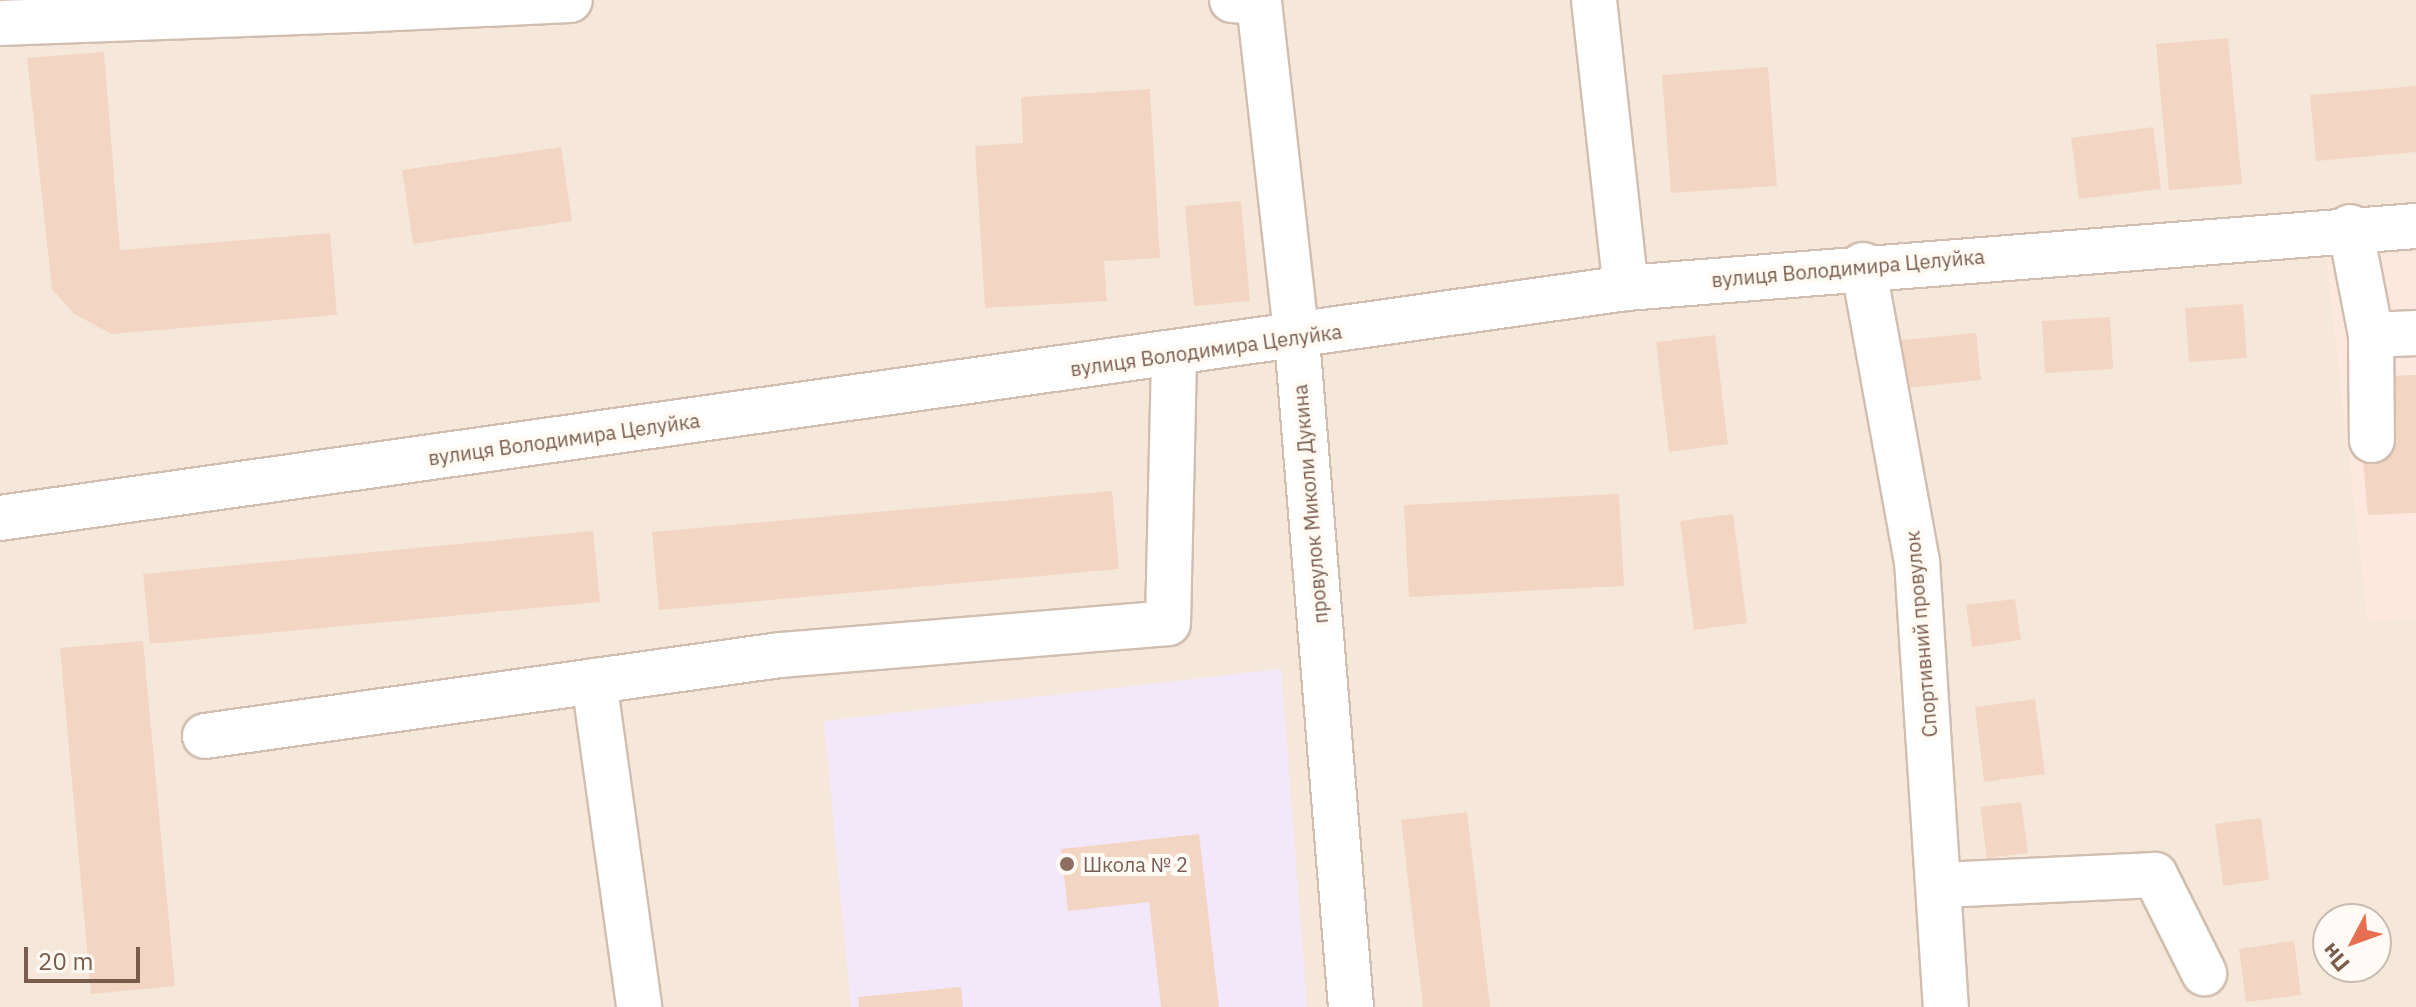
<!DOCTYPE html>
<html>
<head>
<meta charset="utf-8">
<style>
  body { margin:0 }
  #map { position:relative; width:2416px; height:1007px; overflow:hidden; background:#fdf6ec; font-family:"IBM Plex Sans",sans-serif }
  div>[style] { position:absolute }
  .residential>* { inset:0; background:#f5e8da }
  .commercial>* { inset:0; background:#fde8e0 }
  .education>* { inset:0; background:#f3e8fa }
  .building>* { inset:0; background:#f3d5c3 }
  .roads { filter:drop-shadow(2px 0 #d1beb0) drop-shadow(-2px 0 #d1beb0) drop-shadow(0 2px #d1beb0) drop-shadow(0 -2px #d1beb0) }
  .minor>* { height:44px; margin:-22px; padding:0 22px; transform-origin:22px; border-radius:22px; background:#fff }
  .dots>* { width:22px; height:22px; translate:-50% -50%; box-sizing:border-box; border:4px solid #fffaf3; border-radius:50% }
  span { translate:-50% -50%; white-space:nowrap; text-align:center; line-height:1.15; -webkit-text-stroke:8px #fffaf3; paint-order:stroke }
  .street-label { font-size:20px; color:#7a5c4d }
  .education-label { font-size:20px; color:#785e54 }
  .left { translate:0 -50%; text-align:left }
  .north { position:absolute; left:2312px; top:903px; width:80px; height:80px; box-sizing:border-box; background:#fffaf3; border:2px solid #cabbb1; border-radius:50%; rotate:229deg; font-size:22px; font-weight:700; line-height:32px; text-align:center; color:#7a5c4d }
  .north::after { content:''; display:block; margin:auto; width:28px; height:36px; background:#e76f51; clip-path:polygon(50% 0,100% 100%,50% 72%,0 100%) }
  .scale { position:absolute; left:24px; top:947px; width:116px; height:36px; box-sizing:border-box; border:4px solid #7a5c4d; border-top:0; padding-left:10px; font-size:24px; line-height:28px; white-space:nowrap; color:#7a5c4d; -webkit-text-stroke:6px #fffaf3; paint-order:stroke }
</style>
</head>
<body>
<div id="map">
  <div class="residential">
    <div style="clip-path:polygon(evenodd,0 0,2416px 0,2416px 1007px,0 1007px,0 0,2328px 919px,2376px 919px,2376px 967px,2328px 967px,2328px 919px)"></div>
  </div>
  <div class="commercial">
    <div style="clip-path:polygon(2416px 253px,2416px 619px,2368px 622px,2326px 258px)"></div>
  </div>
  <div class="education">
    <div style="clip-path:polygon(1281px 669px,1307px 1007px,851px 1007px,824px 721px)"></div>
  </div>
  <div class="building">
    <div style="clip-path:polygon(2228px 38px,2242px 184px,2169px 190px,2156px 44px)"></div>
    <div style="clip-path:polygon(104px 52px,120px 250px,330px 233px,337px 315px,112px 334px,74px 314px,52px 289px,27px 58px)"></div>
    <div style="clip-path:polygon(1768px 67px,1777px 186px,1671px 193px,1662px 75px)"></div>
    <div style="clip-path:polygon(2416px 86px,2416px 152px,2316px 161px,2310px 95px)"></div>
    <div style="clip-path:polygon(1150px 89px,1160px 258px,1104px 261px,1107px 301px,985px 308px,975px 146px,1023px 143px,1021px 97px)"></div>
    <div style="clip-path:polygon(2153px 127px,2161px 189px,2079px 199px,2071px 138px)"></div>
    <div style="clip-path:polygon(561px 147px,572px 221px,413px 244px,402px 170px)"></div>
    <div style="clip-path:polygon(1241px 201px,1250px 301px,1194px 306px,1185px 206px)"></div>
    <div style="clip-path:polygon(2243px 304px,2247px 358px,2189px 362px,2185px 308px)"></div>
    <div style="clip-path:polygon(2110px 317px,2113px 369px,2045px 373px,2042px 321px)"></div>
    <div style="clip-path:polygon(1976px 333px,1981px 380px,1899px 389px,1894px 341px)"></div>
    <div style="clip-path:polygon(1715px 335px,1728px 444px,1669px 452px,1656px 342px)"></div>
    <div style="clip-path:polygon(2416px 375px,2416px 513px,2368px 515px,2362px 452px,2384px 376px)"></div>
    <div style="clip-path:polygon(1112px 491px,1119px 569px,659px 610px,652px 532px)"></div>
    <div style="clip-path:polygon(1619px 494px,1624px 586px,1409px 597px,1404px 505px)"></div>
    <div style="clip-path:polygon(1733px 514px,1747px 623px,1694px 630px,1680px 521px)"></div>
    <div style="clip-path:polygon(593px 531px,600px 602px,150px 644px,143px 574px)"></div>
    <div style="clip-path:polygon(2015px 599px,2021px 640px,1972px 647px,1966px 605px)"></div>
    <div style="clip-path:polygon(143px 641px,175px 986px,91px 994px,60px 648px)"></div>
    <div style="clip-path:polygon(2035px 699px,2045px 774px,1984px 782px,1975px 707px)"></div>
    <div style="clip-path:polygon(2021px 802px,2028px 853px,1987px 858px,1980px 807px)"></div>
    <div style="clip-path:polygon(1467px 812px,1490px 1007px,1423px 1007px,1401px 820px)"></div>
    <div style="clip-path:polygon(2261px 818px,2269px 880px,2223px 886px,2215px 824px)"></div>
    <div style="clip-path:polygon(1199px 834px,1219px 1007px,1161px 1007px,1149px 902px,1068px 911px,1061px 849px)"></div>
    <div style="clip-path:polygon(2294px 941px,2301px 995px,2246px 1002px,2239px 949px)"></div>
    <div style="clip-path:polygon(961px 987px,963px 1007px,859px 1007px,858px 997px)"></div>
  </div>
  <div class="roads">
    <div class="minor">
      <div style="left:374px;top:0;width:9px;rotate:90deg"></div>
      <div style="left:374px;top:9px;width:196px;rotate:-2.6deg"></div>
      <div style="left:1232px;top:0;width:27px;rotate:4deg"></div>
      <div style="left:1259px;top:2px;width:339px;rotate:83.6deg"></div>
      <div style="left:1297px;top:339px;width:670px;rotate:85.38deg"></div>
      <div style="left:1594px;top:0;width:290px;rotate:83.7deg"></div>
      <div style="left:0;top:23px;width:374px;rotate:-2.1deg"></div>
      <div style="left:2350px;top:227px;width:110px;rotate:79deg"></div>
      <div style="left:2371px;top:335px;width:105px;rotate:89.5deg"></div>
      <div style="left:1863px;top:265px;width:301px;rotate:79.7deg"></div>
      <div style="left:1917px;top:561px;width:447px;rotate:86.3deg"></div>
      <div style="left:2371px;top:335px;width:45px;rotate:-2.5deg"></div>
      <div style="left:0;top:518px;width:1642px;rotate:-8.05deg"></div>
      <div style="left:1626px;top:288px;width:792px;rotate:-4.49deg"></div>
      <div style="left:594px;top:681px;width:329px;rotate:82.1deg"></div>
      <div style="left:205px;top:736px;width:581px;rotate:-8.02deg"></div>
      <div style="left:780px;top:655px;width:389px;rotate:-4.7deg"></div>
      <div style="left:1168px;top:623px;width:268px;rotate:-88.7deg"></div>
      <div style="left:1942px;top:885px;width:213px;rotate:-2.7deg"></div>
      <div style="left:2155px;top:875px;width:110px;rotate:63.4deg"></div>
    </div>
  </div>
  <div class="dots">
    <div style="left:1067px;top:864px;background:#8d6e63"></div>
  </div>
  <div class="street-label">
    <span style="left:1848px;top:268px;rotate:-5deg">вулиця Володимира Целуйка</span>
    <span style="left:1206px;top:350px;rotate:-8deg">вулиця Володимира Целуйка</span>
    <span style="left:564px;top:439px;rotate:-8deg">вулиця Володимира Целуйка</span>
    <span style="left:1310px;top:504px;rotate:-95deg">провулок Миколи Дукина</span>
    <span style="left:1921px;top:634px;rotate:-95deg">Спортивний провулок</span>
  </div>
  <div class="education-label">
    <span class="left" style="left:1083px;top:864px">Школа № 2</span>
  </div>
  <div class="north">Пн</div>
  <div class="scale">20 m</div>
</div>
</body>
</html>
